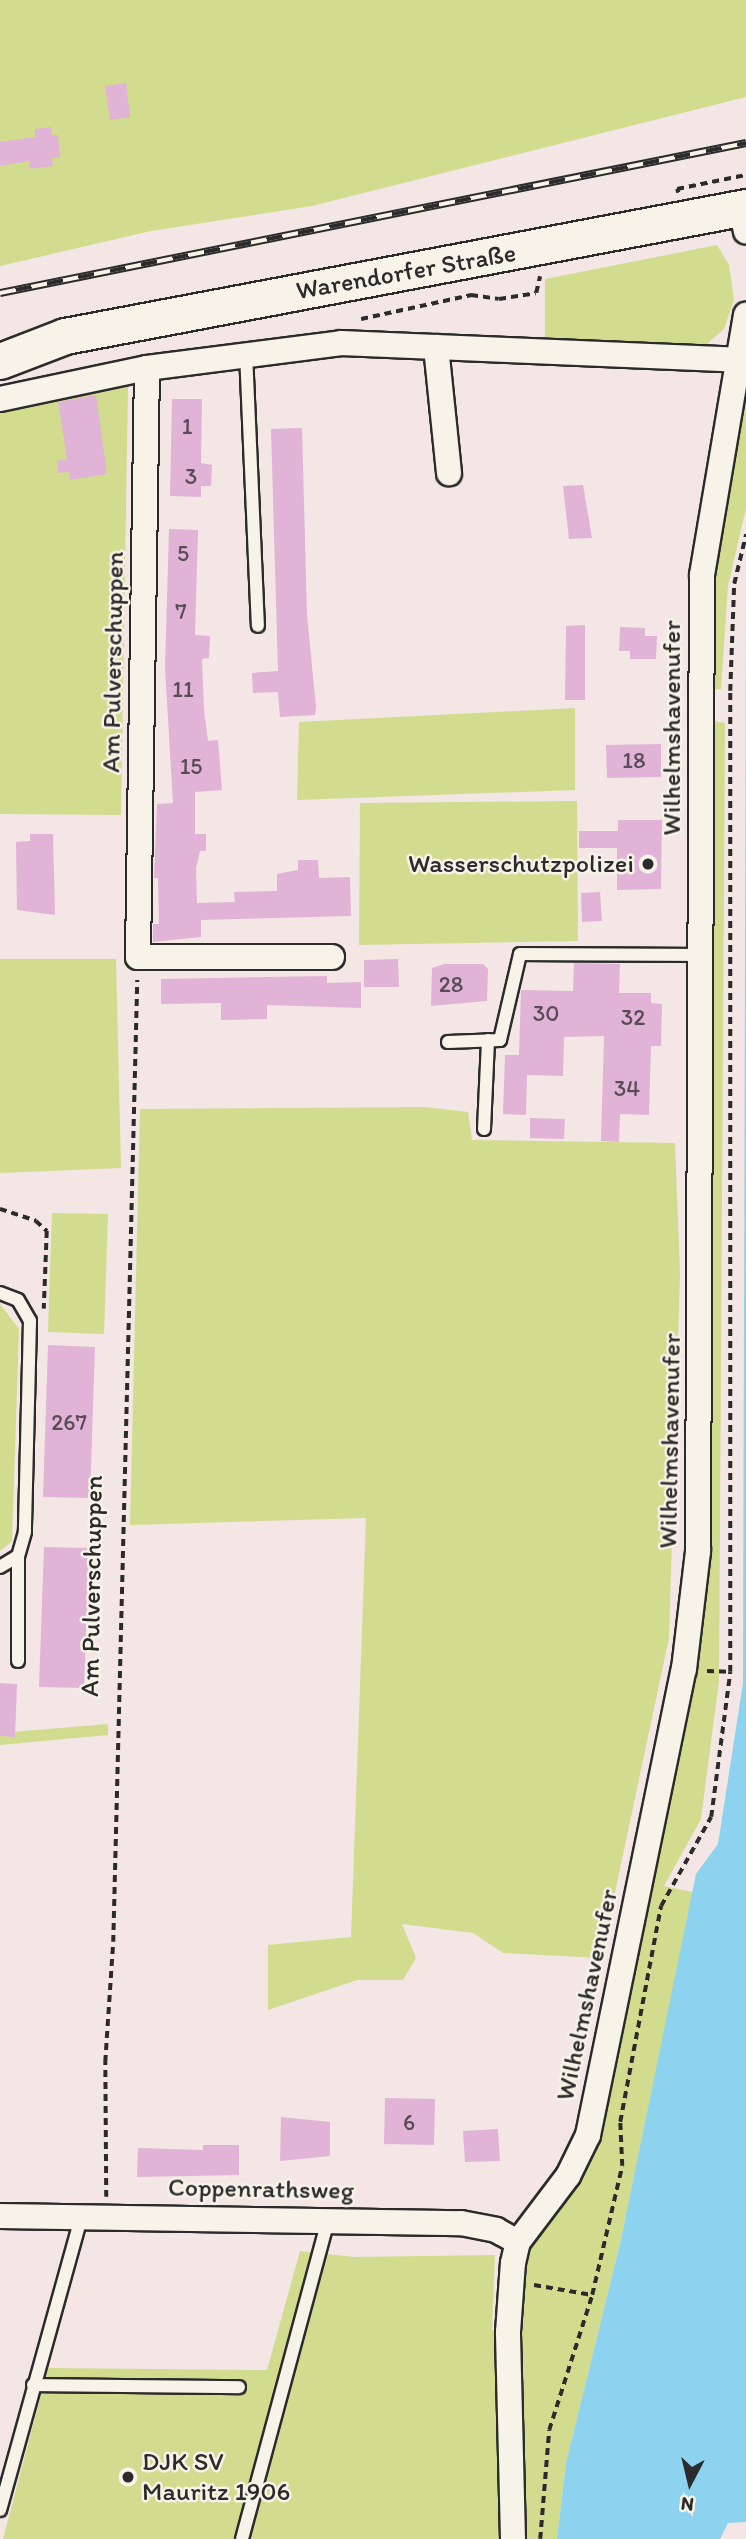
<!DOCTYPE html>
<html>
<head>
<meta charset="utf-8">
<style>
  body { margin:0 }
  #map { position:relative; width:746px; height:2539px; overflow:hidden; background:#f3e6e4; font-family:Itim,sans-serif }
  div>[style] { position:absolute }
  .green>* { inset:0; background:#d1dc8f }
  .water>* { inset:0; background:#8dd3ef }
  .building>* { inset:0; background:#e1b3d6 }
  .path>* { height:3.5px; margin-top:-1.75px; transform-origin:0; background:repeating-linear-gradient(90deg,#2b2b2b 0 7px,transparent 0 12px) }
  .roads { filter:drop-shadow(2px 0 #2b2b2b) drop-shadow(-2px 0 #2b2b2b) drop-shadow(0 2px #2b2b2b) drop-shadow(0 -2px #2b2b2b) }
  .service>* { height:12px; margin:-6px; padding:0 6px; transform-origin:6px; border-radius:6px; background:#f7f3e8 }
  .minor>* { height:24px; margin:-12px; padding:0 12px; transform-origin:12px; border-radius:12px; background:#f7f3e8 }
  .secondary>* { height:35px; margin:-17.5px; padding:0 17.5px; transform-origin:17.5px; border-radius:17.5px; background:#f7f3e8 }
  .rail>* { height:8px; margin-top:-4px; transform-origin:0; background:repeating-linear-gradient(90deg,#f7f3e8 0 16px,#2b2b2b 0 32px); box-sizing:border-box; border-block:2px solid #2b2b2b }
  .dots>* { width:19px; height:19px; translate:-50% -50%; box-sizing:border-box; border:4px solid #f7f3e8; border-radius:50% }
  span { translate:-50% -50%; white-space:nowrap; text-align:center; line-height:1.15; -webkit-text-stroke:5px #f7f3e8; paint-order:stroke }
  .number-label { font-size:23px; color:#584d56 }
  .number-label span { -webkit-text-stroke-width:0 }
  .street-label { font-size:26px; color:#2b2b2b }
  .poi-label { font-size:26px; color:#2b2b2b }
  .right { translate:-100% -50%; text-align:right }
  .left { translate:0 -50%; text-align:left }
  .north { position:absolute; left:655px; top:2448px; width:70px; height:70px; -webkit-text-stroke:5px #f7f3e8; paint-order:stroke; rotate:187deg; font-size:19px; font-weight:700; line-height:28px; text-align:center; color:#2b2b2b }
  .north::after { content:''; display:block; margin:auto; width:24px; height:32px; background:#2b2b2b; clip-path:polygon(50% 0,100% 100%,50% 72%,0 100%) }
</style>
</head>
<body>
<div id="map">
  <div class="green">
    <div style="clip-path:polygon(0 0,746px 0,746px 97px,312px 206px,151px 231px,0 266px)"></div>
    <div style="clip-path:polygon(717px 245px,729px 265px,734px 300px,724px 329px,707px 344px,545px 342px,545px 279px)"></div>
    <div style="clip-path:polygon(746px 374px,746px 508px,728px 586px,721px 689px,713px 690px,709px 575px)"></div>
    <div style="clip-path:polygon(128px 384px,121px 815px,0 814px,0 409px)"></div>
    <div style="clip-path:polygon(575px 708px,575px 790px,297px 800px,299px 722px)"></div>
    <div style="clip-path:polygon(714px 721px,725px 723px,719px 1681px,701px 1819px,664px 1886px,693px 1892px,620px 2244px,566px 2463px,557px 2539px,3px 2539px,48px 2368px,267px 2370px,300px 2251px,353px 2257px,495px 2255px,492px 2330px,519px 2336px,528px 2247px,578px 2181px,598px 2139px,693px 1676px,705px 1568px,711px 1433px)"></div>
    <div style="clip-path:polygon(577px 801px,578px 941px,359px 945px,360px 803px)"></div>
    <div style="clip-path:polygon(0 959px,116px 959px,121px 1168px,0 1173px)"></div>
    <div style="clip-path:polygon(425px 1107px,468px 1112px,472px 1140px,675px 1143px,680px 1273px,669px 1638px,601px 1958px,503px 1953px,473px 1933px,402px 1924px,416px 1958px,403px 1980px,357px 1980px,268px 2010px,268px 1945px,351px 1937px,366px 1518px,130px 1525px,140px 1109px)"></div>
    <div style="clip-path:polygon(52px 1213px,108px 1214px,104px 1334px,48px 1332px)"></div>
    <div style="clip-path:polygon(0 1304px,19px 1329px,12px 1541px,0 1551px)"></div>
    <div style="clip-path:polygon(108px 1724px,108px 1735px,0 1745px,0 1733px)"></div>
  </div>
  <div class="water">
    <div style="clip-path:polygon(746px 587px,746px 2522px,728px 2523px,720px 2539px,557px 2539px,566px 2463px,620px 2244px,696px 1874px,718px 1844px,743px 1683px)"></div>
  </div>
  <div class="building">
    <div style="clip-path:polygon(126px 83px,130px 117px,110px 120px,105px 86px)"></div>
    <div style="clip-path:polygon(51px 127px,52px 135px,58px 135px,60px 157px,52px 158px,53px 166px,30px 169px,29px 161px,0 166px,0 142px,35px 137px,35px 129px)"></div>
    <div style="clip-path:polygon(96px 395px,107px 474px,70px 480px,69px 472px,58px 473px,57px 461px,67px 459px,58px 402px)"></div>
    <div style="clip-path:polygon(172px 399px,202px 399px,201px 463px,212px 465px,211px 486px,201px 486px,201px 497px,170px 496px)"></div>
    <div style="clip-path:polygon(302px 428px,307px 615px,316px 707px,315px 715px,280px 717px,278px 692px,253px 693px,252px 673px,278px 671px,271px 429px)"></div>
    <div style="clip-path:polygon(583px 485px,592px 538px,569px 539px,563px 486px)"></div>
    <div style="clip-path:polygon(169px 529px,198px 530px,195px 635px,210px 636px,209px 658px,202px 659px,204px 710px,208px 741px,218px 740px,222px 790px,195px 792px,195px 834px,206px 834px,206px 851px,200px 851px,196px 868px,197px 903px,235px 902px,234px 892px,277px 891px,277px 874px,298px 870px,298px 860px,318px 860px,319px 878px,350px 877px,351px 916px,201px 920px,201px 937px,153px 942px,153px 924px,159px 924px,158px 878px,154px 878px,157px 804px,173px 803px,165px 668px)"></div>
    <div style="clip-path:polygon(585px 625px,585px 700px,565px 700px,566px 626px)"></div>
    <div style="clip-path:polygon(620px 627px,645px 628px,645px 636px,657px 636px,656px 659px,630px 659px,630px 651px,619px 651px)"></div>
    <div style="clip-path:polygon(661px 744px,661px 777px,607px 778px,606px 745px)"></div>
    <div style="clip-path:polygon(618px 820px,662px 820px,661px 889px,617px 890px,617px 848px,579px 848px,579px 831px,618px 831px)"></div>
    <div style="clip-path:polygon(30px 834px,53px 834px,55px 915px,17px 910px,16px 842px,30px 841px)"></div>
    <div style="clip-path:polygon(600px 892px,602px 921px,582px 922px,581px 893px)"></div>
    <div style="clip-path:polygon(398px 959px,399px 987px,364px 987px,364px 960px)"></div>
    <div style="clip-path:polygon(574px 963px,620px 964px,619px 993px,651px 993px,651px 1003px,662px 1004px,661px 1046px,651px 1046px,649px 1115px,620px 1114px,619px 1142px,601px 1141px,604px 1036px,564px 1037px,563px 1076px,527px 1075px,526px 1115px,503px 1114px,505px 1055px,519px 1055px,521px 990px,573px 991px)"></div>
    <div style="clip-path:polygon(444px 964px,483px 964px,488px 969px,487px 1001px,431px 1006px,432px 968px)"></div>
    <div style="clip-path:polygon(327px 976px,327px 983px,361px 982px,361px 1008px,267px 1005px,267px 1019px,221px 1020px,221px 1003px,161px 1004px,161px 979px)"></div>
    <div style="clip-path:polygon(530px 1118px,565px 1119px,564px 1139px,530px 1138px)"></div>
    <div style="clip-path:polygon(48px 1345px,95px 1347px,90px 1498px,43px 1497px)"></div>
    <div style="clip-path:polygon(44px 1547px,89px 1548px,84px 1688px,39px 1687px)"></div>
    <div style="clip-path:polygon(0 1683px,17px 1684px,15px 1737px,0 1736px)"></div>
    <div style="clip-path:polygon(385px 2098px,435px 2099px,434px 2145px,384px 2144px)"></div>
    <div style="clip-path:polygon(281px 2117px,330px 2122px,330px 2156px,280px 2161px)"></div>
    <div style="clip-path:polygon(498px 2129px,500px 2161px,465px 2162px,463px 2131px)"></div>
    <div style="clip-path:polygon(203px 2145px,239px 2145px,239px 2175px,137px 2177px,138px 2148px,203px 2150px)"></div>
  </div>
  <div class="path">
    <div style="left:678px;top:193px;width:4px;rotate:-104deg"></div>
    <div style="left:677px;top:189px;width:70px;rotate:-11.5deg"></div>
    <div style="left:361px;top:319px;width:113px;rotate:-12.3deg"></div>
    <div style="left:471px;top:295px;width:28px;rotate:8deg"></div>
    <div style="left:499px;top:299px;width:37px;rotate:-9deg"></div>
    <div style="left:536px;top:293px;width:17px;rotate:-77deg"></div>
    <div style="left:0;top:1209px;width:38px;rotate:18deg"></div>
    <div style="left:36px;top:1221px;width:15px;rotate:42deg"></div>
    <div style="left:47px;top:1231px;width:78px;rotate:92.2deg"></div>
    <div style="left:707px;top:1671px;width:23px;rotate:2deg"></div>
    <div style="left:106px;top:2197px;width:135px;rotate:-90.4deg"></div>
    <div style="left:105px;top:2062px;width:120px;rotate:-86.2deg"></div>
    <div style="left:113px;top:1942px;width:962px;rotate:-88.57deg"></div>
    <div style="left:534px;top:2285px;width:59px;rotate:9.8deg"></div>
    <div style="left:540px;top:2539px;width:109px;rotate:-85.3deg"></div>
    <div style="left:549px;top:2430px;width:142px;rotate:-72.3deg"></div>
    <div style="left:592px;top:2295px;width:132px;rotate:-76.9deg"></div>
    <div style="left:622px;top:2166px;width:44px;rotate:-92.6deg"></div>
    <div style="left:620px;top:2122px;width:220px;rotate:-79.3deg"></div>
    <div style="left:661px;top:1906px;width:102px;rotate:-60.7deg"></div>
    <div style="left:711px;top:1817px;width:146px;rotate:-82.5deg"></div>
    <div style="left:730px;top:1672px;width:981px;rotate:-90deg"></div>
    <div style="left:730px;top:691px;width:107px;rotate:-87.9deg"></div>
    <div style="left:734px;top:584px;width:51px;rotate:-76.5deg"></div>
  </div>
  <div class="roads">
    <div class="service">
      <div style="left:246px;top:353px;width:273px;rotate:87.5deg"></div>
      <div style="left:448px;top:1042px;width:52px;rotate:-2.2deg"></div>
      <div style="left:500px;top:1040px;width:88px;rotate:-76.9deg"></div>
      <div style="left:520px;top:954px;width:181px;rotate:0.3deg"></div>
      <div style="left:484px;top:1129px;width:89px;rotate:-87.4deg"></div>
      <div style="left:0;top:1293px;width:19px;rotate:21deg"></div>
      <div style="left:18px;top:1300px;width:24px;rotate:60deg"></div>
      <div style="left:30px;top:1321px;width:211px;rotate:91.4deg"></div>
      <div style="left:25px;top:1532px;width:25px;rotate:106deg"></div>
      <div style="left:18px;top:1556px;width:21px;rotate:149deg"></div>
      <div style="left:18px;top:1661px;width:105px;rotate:-90deg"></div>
      <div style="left:33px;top:2385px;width:206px;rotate:0.6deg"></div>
      <div style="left:0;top:2510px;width:304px;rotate:-74.5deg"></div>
      <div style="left:242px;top:2539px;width:330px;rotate:-74.9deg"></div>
    </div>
    <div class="minor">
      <div style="left:741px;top:208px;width:24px;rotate:78deg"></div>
      <div style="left:436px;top:347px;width:127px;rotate:84.1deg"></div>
      <div style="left:147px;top:368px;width:589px;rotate:90.88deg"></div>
      <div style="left:138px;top:957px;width:194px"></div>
      <div style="left:0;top:399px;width:150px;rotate:-11.9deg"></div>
      <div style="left:147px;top:368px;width:196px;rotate:-7.3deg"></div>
      <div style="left:341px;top:343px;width:398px;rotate:2.4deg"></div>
      <div style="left:0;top:2216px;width:461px;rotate:0.9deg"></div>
      <div style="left:461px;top:2223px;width:36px;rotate:11deg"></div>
      <div style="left:496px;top:2230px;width:25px;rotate:29deg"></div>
      <div style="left:513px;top:2539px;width:207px;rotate:-91.4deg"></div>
      <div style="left:508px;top:2332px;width:69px;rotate:-85.9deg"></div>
      <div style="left:513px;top:2263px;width:22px;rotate:-77deg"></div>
      <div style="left:518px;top:2242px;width:83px;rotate:-52.9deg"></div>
      <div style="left:568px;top:2176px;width:46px;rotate:-64deg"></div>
      <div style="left:588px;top:2135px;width:476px;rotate:-78.4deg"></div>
      <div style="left:684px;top:1669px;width:119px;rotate:-83.2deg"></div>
      <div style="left:698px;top:1551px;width:976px;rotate:-89.77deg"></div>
      <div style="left:702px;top:575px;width:264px;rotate:-80.4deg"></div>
    </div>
    <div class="secondary">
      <div style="left:0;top:361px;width:70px;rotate:-21deg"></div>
      <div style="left:65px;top:336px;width:693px;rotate:-10.73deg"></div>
    </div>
  </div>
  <div class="rail">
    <div style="left:0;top:293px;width:761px;rotate:-11.37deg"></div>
  </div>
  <div class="dots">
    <div style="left:648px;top:864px;background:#2b2b2b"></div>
    <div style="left:128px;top:2477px;background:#2b2b2b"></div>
  </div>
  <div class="number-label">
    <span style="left:187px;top:426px">1</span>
    <span style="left:191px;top:476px">3</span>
    <span style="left:183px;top:553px">5</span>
    <span style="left:181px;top:611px">7</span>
    <span style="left:183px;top:689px">11</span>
    <span style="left:634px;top:760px">18</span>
    <span style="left:191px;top:766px">15</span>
    <span style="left:451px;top:984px">28</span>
    <span style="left:546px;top:1013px">30</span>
    <span style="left:633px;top:1017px">32</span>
    <span style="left:627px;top:1088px">34</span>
    <span style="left:69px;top:1422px">267</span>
    <span style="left:409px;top:2122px">6</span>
  </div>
  <div class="street-label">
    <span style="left:406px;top:272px;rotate:-10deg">Warendorfer Straße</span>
    <span style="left:113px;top:662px;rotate:-89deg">Am Pulverschuppen</span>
    <span style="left:672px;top:728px;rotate:-90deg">Wilhelmshavenufer</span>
    <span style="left:670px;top:1441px;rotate:-89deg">Wilhelmshavenufer</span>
    <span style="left:92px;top:1586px;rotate:-89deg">Am Pulverschuppen</span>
    <span style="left:587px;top:1995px;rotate:-78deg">Wilhelmshavenufer</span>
    <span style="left:261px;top:2189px;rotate:1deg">Coppenrathsweg</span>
  </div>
  <div class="poi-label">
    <span class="right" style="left:634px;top:864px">Wasserschutzpolizei</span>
    <span class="left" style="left:142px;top:2477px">DJK SV<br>Mauritz 1906</span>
  </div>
  <div class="north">N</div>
</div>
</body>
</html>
